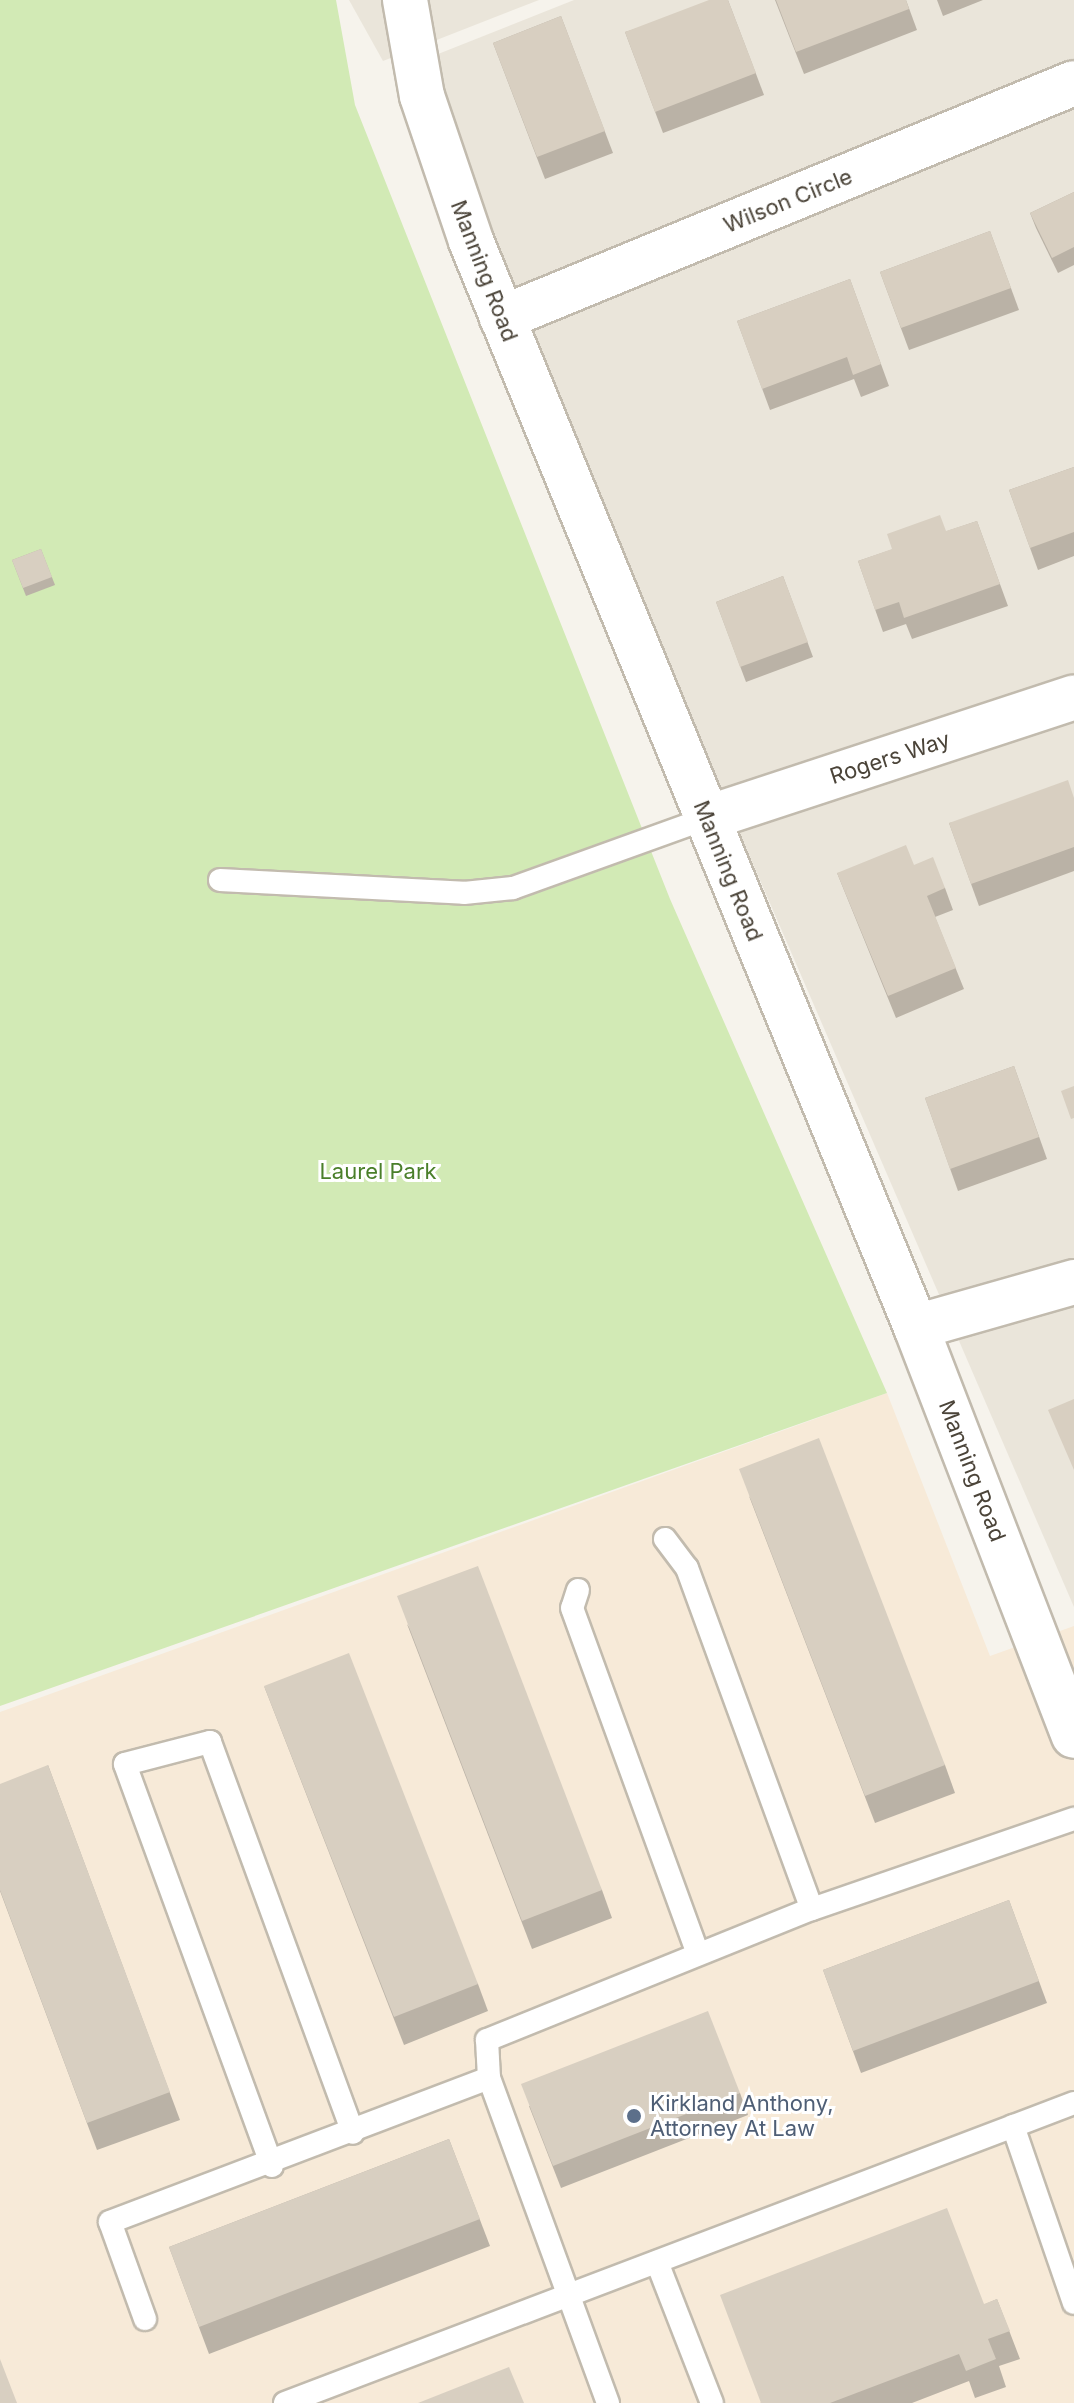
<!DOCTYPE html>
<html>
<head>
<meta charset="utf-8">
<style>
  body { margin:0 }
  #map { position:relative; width:1074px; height:2403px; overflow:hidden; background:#f6f3ec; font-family:Inter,sans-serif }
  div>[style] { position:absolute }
  .residential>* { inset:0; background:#eae5da }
  .commercial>* { inset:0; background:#f7ead8 }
  .green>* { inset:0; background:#d2eab5 }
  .roads { filter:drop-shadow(2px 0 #c2bbae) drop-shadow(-2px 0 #c2bbae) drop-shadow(0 2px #c2bbae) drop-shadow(0 -2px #c2bbae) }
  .service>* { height:22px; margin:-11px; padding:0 11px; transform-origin:11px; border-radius:11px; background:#fff }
  .minor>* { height:44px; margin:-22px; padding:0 22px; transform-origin:22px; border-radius:22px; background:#fff }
  .wall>* { inset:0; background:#bab2a6 }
  .building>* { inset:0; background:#d8cfc1 }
  .dots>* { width:22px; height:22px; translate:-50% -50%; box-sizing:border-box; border:4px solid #fff; border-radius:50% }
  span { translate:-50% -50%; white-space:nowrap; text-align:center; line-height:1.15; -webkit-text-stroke:6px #fff; paint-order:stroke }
  .street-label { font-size:22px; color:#4b4439 }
  .park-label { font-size:22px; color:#4a7f2a }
  .service-label { font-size:22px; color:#4e5e75 }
  .left { translate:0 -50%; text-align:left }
</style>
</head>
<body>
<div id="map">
  <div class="residential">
    <div style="clip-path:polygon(349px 0,539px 0,383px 61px)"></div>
    <div style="clip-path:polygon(574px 0,1074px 0,1074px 1607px,537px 364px,428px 58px)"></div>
  </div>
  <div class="commercial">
    <div style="clip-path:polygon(887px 1393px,990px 1656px,1074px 1626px,1074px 2403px,0 2403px,0 1712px)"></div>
  </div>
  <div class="green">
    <div style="clip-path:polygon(0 0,336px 0,355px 105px,670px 899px,887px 1393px,0 1706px)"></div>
  </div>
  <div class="roads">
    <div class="service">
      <div style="left:220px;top:880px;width:244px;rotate:3deg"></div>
      <div style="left:464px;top:893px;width:49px;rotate:-5.8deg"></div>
      <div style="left:513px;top:888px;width:206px;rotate:-19.8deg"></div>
      <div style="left:665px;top:1539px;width:36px;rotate:53deg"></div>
      <div style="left:687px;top:1568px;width:363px;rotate:69.9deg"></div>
      <div style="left:578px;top:1590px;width:19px;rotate:108deg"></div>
      <div style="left:572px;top:1608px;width:368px;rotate:70deg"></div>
      <div style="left:1013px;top:2126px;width:187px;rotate:71deg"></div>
      <div style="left:272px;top:2166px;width:428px;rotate:-110.1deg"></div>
      <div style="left:125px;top:1764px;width:88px;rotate:-14.5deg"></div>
      <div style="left:210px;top:1742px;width:416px;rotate:69.9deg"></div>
      <div style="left:657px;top:2262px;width:151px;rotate:68.7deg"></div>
      <div style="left:145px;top:2319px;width:103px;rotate:-109.8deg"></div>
      <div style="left:110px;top:2222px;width:405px;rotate:-20.8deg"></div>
      <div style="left:285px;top:2403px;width:844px;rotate:-20.82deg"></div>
      <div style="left:608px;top:2403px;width:346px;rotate:-110.1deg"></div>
      <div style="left:489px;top:2078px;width:38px;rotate:-93deg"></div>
      <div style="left:487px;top:2040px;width:350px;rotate:-22deg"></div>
      <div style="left:812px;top:1909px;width:277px;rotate:-19deg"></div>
    </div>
    <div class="minor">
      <div style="left:405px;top:0;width:97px;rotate:80deg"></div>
      <div style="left:422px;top:96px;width:153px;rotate:71.3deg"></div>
      <div style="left:471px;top:241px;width:1174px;rotate:67.72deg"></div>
      <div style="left:916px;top:1327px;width:438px;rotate:68.9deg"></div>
      <div style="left:502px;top:318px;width:618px;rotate:-22.33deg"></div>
      <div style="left:707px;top:818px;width:386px;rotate:-18.2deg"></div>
      <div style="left:916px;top:1327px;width:164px;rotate:-15.9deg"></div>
    </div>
  </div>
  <div class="wall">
    <div style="clip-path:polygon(728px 0,764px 95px,663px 133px,625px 32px)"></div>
    <div style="clip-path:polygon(775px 0,906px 0,917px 30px,804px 74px)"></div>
    <div style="clip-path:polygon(937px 0,983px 0,943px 16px)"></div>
    <div style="clip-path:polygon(561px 16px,613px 153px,545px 179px,493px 43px)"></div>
    <div style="clip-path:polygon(1074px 192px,1074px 265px,1058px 273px,1036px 228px,1030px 213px)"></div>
    <div style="clip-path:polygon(990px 231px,1019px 310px,909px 350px,880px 272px)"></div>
    <div style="clip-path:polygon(850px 279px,889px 386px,861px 397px,854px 379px,770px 410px,737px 321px)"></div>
    <div style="clip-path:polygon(1074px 467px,1074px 556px,1038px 570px,1009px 490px)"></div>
    <div style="clip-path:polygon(977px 521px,1008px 606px,912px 639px,906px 624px,883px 632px,858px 561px)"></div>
    <div style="clip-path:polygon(41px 549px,55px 585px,26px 596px,12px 560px)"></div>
    <div style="clip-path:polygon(783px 576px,813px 657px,746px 682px,716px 602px)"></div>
    <div style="clip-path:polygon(1074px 798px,1074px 871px,979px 906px,949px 823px)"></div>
    <div style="clip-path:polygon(914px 865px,945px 888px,953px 910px,935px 917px,964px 989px,896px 1018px,837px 873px)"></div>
    <div style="clip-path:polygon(1014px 1066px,1047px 1159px,958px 1191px,925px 1098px)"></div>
    <div style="clip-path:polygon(749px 1496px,945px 1765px,955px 1793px,875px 1823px)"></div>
    <div style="clip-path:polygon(407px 1624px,602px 1890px,612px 1918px,532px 1949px)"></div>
    <div style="clip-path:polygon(264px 1686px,478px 1984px,488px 2011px,404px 2045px)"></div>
    <div style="clip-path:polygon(48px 1765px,180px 2120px,97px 2150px,0 1891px)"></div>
    <div style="clip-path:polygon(1009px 1900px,1047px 2003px,861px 2073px,823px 1970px)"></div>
    <div style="clip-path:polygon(740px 2093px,748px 2115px,561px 2188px,529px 2106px)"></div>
    <div style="clip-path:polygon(449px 2139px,490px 2246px,209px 2354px,169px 2247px)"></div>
    <div style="clip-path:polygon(997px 2299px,1020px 2359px,999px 2366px,1006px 2387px,975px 2398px,969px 2381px,912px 2403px,760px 2403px)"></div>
  </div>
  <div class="building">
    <div style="clip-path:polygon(709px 0,728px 0,756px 73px,655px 112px,625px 32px)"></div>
    <div style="clip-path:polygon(776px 0,906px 0,909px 9px,796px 52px)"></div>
    <div style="clip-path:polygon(561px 16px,605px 131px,537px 157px,493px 43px)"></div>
    <div style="clip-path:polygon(1074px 192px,1074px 247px,1052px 258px,1030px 213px)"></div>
    <div style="clip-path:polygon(990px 231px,1011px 288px,901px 328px,880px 272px)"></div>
    <div style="clip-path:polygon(850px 279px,881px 364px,853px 375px,847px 357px,762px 389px,737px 321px)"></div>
    <div style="clip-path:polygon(1074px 467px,1074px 532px,1030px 548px,1009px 490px)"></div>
    <div style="clip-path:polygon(940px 515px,946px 531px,977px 521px,1000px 584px,904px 618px,899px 602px,875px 610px,858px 561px,892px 549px,887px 534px)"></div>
    <div style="clip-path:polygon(41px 549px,52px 577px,23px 588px,12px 560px)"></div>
    <div style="clip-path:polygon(783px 576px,808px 642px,740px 667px,716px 602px)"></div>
    <div style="clip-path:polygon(1068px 780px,1074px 798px,1074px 847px,971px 884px,949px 823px)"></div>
    <div style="clip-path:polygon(906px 845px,914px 865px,933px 857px,945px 888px,927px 896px,956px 968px,888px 996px,837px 873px)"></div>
    <div style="clip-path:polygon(1014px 1066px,1039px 1137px,950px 1169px,925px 1098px)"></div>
    <div style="clip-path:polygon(1074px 1086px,1074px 1118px,1071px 1119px,1061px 1091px)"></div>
    <div style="clip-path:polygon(1074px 1399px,1074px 1470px,1048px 1410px)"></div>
    <div style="clip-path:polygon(819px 1438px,945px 1765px,865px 1796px,739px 1469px)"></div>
    <div style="clip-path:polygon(478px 1566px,602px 1890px,522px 1921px,397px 1596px)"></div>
    <div style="clip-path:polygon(349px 1653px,478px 1984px,394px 2017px,264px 1686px)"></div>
    <div style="clip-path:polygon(48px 1765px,170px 2092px,87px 2123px,0 1890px,0 1784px)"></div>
    <div style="clip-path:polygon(1009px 1900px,1039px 1981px,853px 2051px,823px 1970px)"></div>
    <div style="clip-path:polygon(708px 2011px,740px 2093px,553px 2166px,521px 2084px)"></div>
    <div style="clip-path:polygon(449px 2139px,480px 2219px,199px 2327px,169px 2247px)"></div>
    <div style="clip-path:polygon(947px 2208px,984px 2304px,997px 2299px,1010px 2331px,988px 2339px,996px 2359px,966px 2371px,959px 2354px,830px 2403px,761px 2403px,720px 2295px)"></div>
    <div style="clip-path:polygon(0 2359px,17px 2403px,0 2403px)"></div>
    <div style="clip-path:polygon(509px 2367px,524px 2403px,418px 2403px)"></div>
  </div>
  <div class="dots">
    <div style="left:634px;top:2116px;background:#5c6f8a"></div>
  </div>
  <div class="street-label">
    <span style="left:788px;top:201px;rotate:-22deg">Wilson Circle</span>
    <span style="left:484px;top:271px;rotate:69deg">Manning Road</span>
    <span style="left:890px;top:758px;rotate:-18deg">Rogers Way</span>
    <span style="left:728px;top:871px;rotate:68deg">Manning Road</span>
    <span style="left:972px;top:1471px;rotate:69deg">Manning Road</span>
  </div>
  <div class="park-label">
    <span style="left:378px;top:1172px">Laurel Park</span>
  </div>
  <div class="service-label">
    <span class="left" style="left:650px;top:2116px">Kirkland Anthony,<br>Attorney At Law</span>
  </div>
</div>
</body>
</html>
